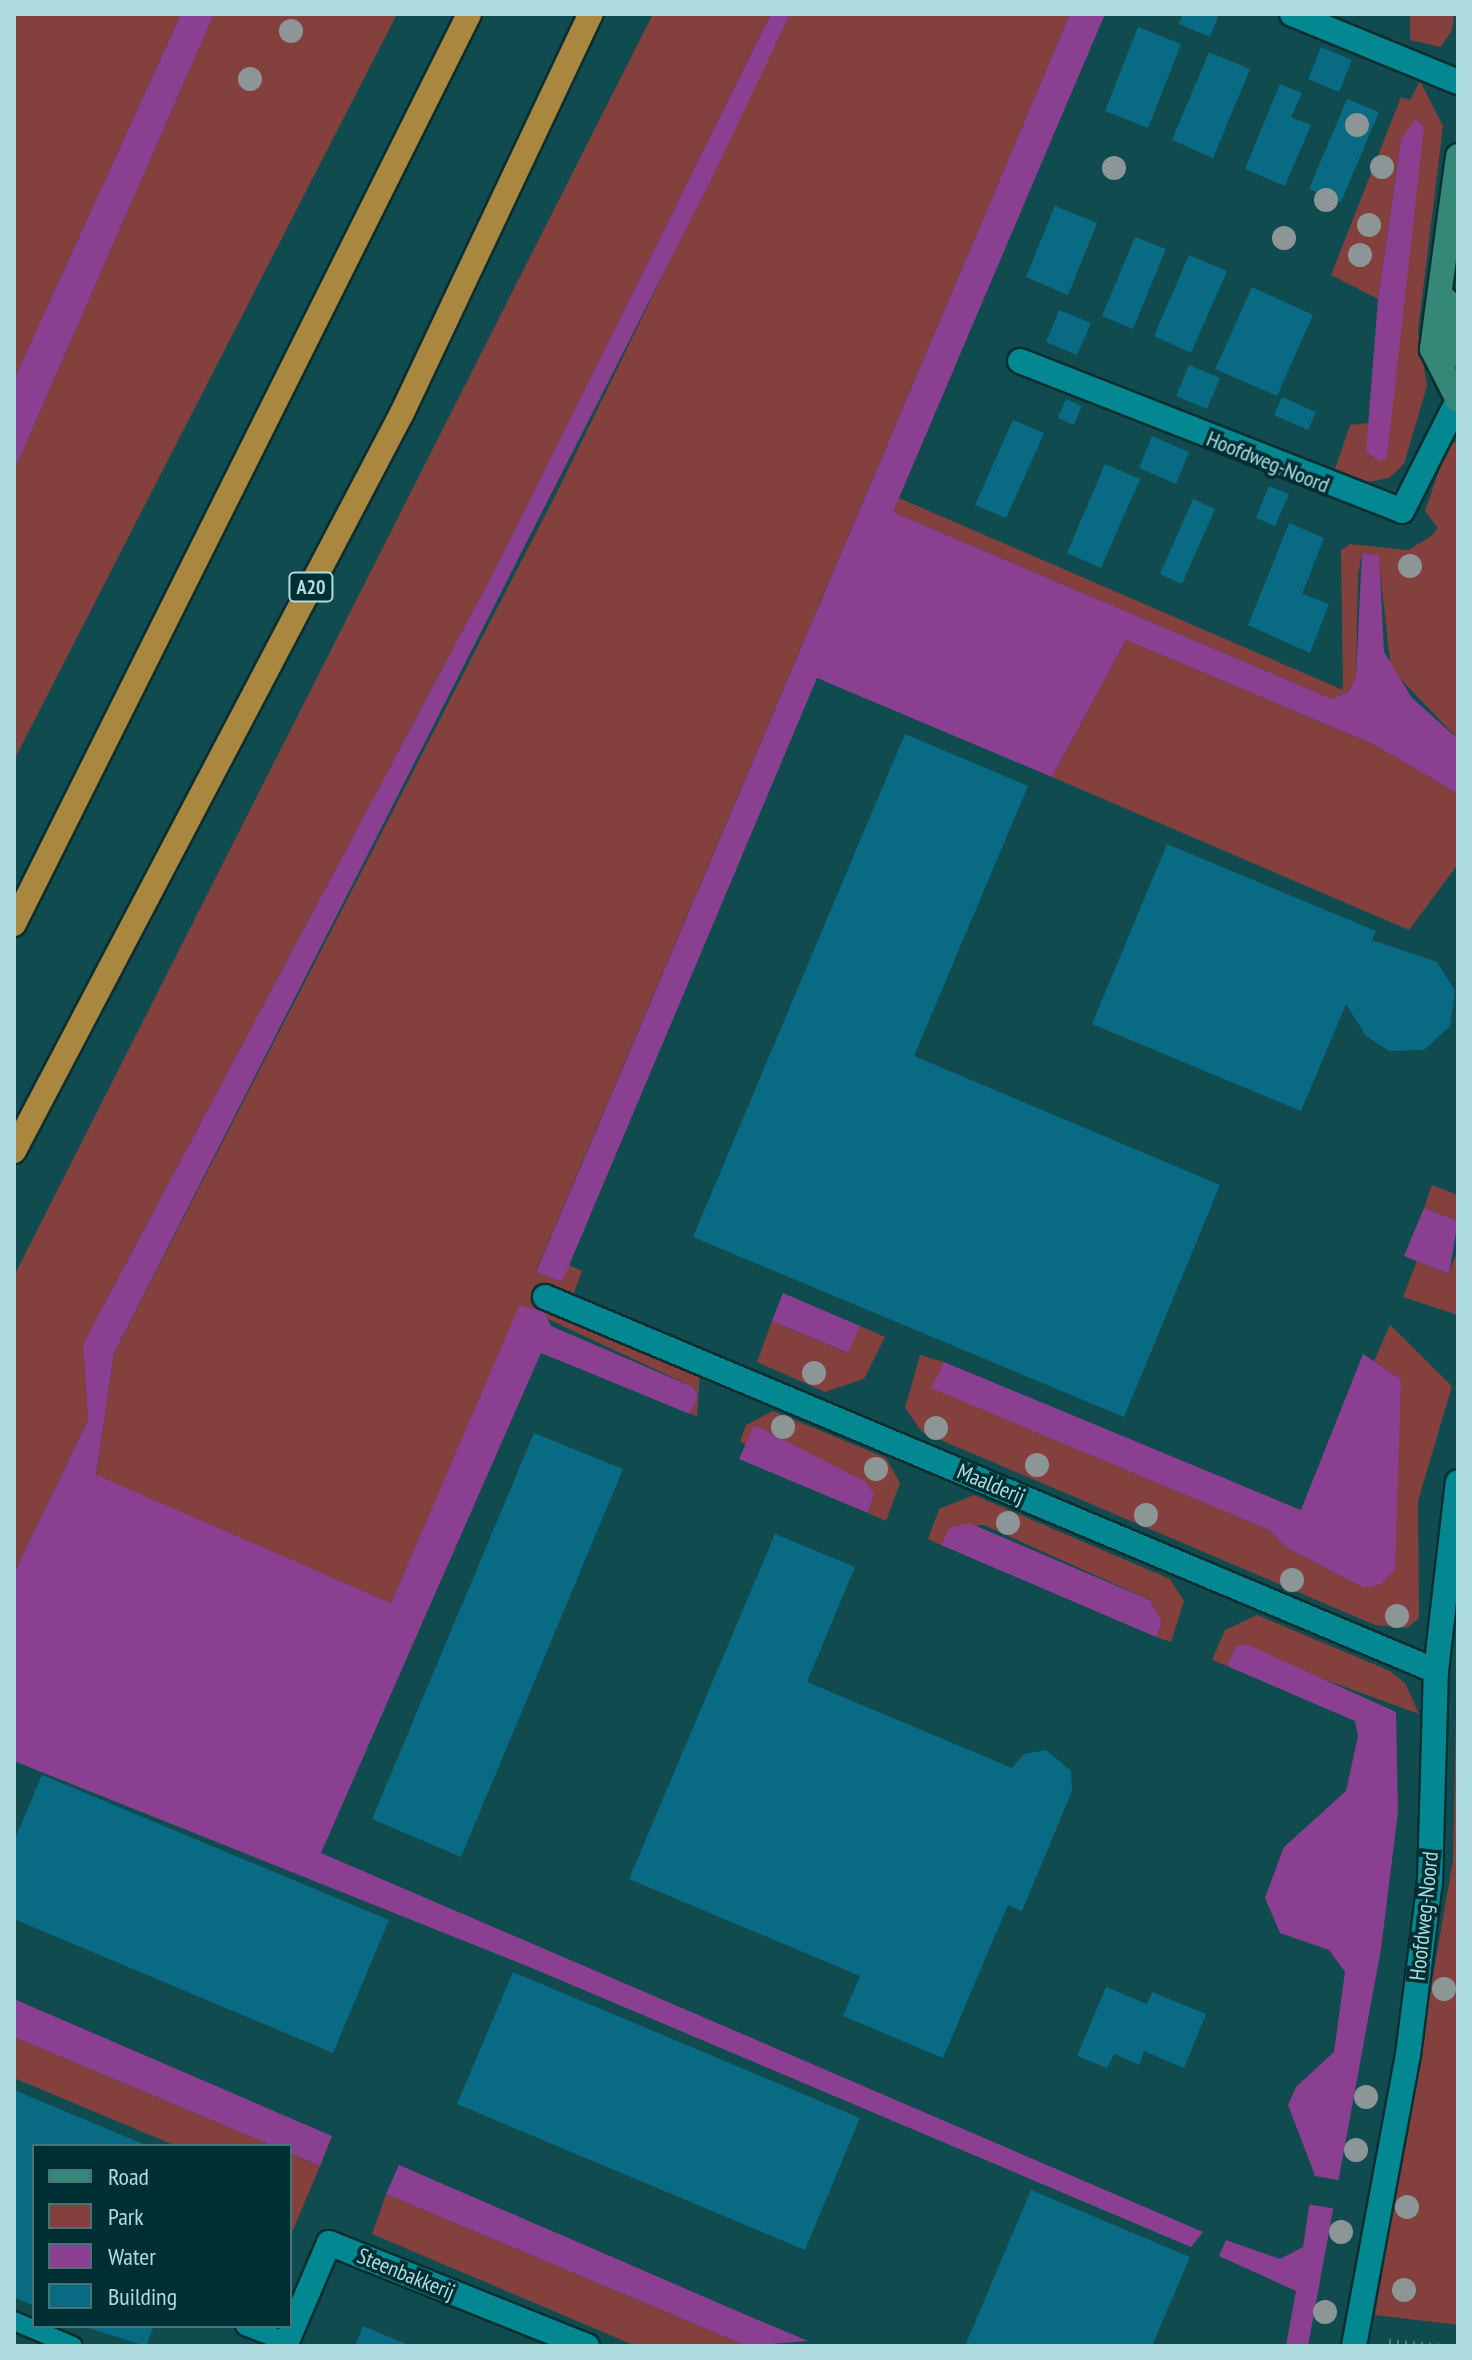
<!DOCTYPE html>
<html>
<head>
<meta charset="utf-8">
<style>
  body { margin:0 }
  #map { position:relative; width:1472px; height:2360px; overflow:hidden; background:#104b50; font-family:"PT Sans Narrow",sans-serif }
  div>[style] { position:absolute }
  .green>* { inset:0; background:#83403d }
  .water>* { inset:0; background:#8a3f91 }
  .pier>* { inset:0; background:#104b50 }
  .building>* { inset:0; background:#096a84 }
  .path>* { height:5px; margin-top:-2.5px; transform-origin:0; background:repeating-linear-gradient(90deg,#487e83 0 2px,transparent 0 8px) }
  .roads { filter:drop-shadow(2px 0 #0c2e31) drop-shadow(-2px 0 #0c2e31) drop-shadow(0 2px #0c2e31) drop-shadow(0 -2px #0c2e31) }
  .lane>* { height:18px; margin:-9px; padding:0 9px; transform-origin:9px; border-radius:9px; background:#038791 }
  .street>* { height:24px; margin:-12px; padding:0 12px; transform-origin:12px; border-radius:12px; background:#038791 }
  .secondary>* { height:24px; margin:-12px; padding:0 12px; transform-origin:12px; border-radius:12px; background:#358778 }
  .highway>* { height:24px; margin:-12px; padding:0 12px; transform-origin:12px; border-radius:12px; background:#a9873f }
  .trees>* { width:24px; height:24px; margin:-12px; border-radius:50%; background:#8d9697 }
  span { translate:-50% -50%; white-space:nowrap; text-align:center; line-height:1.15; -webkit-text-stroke:7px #002f33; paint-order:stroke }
  .shield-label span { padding:2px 6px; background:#002f33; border:2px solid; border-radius:6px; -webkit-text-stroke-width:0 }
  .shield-label { font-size:20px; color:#aedce0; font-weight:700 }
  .street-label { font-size:22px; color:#aedce0 }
  .frame { position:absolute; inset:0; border:16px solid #aedce0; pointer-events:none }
  .legend { position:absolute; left:32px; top:2144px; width:260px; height:184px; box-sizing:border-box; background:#002f33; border:2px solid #467478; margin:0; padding:10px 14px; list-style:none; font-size:24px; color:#aedce0 }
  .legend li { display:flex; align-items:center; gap:16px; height:40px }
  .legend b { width:40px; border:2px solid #467478 }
</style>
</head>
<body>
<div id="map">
  <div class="green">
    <div style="clip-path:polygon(14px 14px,181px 14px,14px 379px)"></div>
    <div style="clip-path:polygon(214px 14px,397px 14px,14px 760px,14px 471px)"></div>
    <div style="clip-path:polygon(653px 14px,771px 14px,500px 560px,83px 1344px,88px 1420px,14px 1573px,14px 1276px)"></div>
    <div style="clip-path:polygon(790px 14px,1070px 14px,536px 1271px,561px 1282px,569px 1265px,582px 1271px,565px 1317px,700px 1374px,697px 1416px,690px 1414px,698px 1396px,693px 1387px,520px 1306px,391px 1603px,96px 1476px,114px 1353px,559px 488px)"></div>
    <div style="clip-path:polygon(1410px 14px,1454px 14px,1452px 30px,1441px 47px,1410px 40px)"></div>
    <div style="clip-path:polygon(1420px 81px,1443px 126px,1418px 331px,1427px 386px,1404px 464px,1389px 478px,1368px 482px,1335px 469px,1350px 425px,1368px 423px,1371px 459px,1401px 139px,1378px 299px,1331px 275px,1401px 97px,1410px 100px)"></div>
    <div style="clip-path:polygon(1458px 440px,1458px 739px,1391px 669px,1378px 555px,1362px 553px,1358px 575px,1356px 676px,1349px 692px,1332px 699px,893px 512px,899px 498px,1343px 690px,1341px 550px,1350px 544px,1408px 550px,1430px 537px,1438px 528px,1425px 511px,1447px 448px)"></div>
    <div style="clip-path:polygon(1126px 640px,1373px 744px,1458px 794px,1458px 864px,1409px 930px,1052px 777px)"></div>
    <div style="clip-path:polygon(1432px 1185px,1458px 1195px,1458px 1221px,1424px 1208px)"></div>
    <div style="clip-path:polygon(1458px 1250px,1458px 1315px,1403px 1297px,1417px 1261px,1448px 1274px)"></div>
    <div style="clip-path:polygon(772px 1321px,847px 1353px,860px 1326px,885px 1337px,864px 1379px,825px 1392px,757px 1362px)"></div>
    <div style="clip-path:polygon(1390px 1325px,1452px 1386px,1418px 1501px,1419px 1618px,1407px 1628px,1375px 1625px,922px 1432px,905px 1408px,920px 1355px,944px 1362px,932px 1388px,1269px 1530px,1287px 1548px,1364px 1588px,1393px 1462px,1401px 1379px,1374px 1361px)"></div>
    <div style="clip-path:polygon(773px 1411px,886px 1458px,900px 1483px,886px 1521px,868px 1513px,873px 1499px,755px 1425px,746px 1445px,740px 1441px,746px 1425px)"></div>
    <div style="clip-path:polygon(974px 1495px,1170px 1579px,1184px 1601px,1171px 1642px,1156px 1637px,1162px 1622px,1150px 1600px,984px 1525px,950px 1528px,941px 1545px,928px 1539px,939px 1509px)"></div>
    <div style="clip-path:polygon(1257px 1615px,1390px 1671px,1405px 1683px,1419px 1714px,1235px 1647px,1227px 1666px,1212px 1660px,1225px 1630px)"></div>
    <div style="clip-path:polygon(1458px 1620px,1458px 2325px,1375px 2315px,1453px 1860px)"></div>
    <div style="clip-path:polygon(14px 2037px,273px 2146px,176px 2146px,14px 2078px)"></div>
    <div style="clip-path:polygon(290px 2153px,320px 2166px,290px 2237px)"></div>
    <div style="clip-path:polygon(386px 2194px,747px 2346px,636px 2346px,372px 2234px)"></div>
  </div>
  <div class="water">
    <div style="clip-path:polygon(181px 14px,214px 14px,14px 471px,14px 379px)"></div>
    <div style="clip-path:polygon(771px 14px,790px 14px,713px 176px,114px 1353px,96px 1475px,391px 1603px,519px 1306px,543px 1310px,551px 1326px,693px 1387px,698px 1396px,690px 1414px,541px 1353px,321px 1853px,1203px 2232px,1191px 2247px,527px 1966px,14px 1761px,14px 1573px,88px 1420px,83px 1344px,500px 560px)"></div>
    <div style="clip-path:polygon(1070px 14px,1105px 14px,893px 512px,1332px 699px,1349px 692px,1356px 676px,1362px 553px,1379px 555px,1384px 652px,1412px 698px,1458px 739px,1458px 794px,1373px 744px,1126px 640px,1052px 777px,817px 678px,562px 1282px,536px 1272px)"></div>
    <div style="clip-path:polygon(1415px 119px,1424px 127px,1387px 457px,1381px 462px,1366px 452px,1378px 299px,1401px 139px)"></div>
    <div style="clip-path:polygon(1424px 1208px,1458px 1221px,1449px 1274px,1404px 1256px)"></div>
    <div style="clip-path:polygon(783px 1293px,860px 1326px,848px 1353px,772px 1321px)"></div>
    <div style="clip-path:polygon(1363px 1354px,1401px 1379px,1395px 1569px,1381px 1584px,1364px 1588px,1287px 1548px,1269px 1530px,931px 1388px,944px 1362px,1301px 1510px)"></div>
    <div style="clip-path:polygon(754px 1425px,866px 1482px,874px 1495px,868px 1513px,739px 1459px)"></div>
    <div style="clip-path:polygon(969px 1523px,1150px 1600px,1162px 1622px,1156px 1637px,941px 1545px,949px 1528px)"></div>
    <div style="clip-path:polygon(1246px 1644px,1396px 1712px,1398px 1812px,1381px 1949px,1308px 2346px,1286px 2346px,1296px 2291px,1219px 2256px,1226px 2240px,1280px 2259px,1303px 2247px,1314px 2173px,1288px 2105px,1296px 2087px,1334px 2052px,1345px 1972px,1329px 1950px,1280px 1933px,1265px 1898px,1284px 1847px,1346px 1791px,1358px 1736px,1355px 1721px,1227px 1666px,1235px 1647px)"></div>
    <div style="clip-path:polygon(14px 1999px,332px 2136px,320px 2166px,290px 2153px,290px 2146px,273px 2146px,14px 2037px)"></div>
    <div style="clip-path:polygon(399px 2165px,744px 2314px,808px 2341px,747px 2346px,386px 2194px)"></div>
  </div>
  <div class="pier">
    <div style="clip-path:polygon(1310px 2175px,1343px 2181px,1338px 2209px,1306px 2204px)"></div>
  </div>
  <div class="building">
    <div style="clip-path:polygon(1183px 14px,1219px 14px,1210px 37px,1179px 24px)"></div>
    <div style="clip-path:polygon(1138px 27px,1181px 44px,1148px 128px,1105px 111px)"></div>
    <div style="clip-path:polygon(1321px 47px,1352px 60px,1339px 92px,1308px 79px)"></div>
    <div style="clip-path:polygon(1209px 52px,1250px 69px,1213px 158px,1172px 140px)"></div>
    <div style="clip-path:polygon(1280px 84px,1302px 93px,1291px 117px,1311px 125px,1285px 186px,1245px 169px)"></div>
    <div style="clip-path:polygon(1347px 99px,1379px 112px,1341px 202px,1309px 189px)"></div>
    <div style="clip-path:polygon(1055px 206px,1097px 223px,1068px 295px,1026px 277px)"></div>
    <div style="clip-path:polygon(1135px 237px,1166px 249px,1133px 329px,1102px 316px)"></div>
    <div style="clip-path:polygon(1189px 255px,1227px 271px,1191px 353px,1154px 336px)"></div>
    <div style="clip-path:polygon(1252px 287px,1313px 315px,1277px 396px,1215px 369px)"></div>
    <div style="clip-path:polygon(1059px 310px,1091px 323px,1077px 355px,1046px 342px)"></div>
    <div style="clip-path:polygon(1189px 365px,1220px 378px,1207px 409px,1176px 396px)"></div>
    <div style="clip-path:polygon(1282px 397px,1316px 412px,1308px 430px,1274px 415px)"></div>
    <div style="clip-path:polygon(1066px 399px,1082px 406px,1074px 425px,1058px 418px)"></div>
    <div style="clip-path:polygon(1013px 420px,1044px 433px,1006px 518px,975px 505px)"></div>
    <div style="clip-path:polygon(1152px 436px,1189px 452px,1176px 484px,1139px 468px)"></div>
    <div style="clip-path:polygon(1105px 464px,1140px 479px,1101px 568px,1067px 553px)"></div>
    <div style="clip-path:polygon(1269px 486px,1289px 494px,1275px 526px,1256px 518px)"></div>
    <div style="clip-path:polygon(1193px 499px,1215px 509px,1182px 584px,1160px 574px)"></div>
    <div style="clip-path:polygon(1289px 523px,1324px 538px,1302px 594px,1329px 604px,1310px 653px,1248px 625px)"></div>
    <div style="clip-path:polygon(905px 734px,1028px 786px,914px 1056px,1220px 1185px,1124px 1417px,693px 1237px)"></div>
    <div style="clip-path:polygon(1167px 844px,1376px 931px,1372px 940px,1437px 962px,1455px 991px,1450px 1026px,1424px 1050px,1389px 1051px,1366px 1036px,1346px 1004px,1301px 1111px,1092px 1024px)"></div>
    <div style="clip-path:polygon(534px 1433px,623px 1469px,461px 1857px,372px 1819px)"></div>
    <div style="clip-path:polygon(775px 1534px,855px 1567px,807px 1682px,1012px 1768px,1024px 1754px,1046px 1750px,1071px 1771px,1072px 1791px,1022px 1911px,1008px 1905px,943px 2058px,843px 2016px,860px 1976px,629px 1879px)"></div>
    <div style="clip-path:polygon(42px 1775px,389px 1920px,333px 2053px,14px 1919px,14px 1841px)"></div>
    <div style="clip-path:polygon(513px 1972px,860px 2118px,805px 2250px,457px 2104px)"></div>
    <div style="clip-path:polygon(1106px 1987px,1147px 2004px,1152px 1992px,1206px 2014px,1184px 2068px,1144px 2051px,1139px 2065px,1114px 2054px,1107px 2068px,1077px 2056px)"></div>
    <div style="clip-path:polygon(14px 2090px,148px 2146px,34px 2146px,34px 2306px,14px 2297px)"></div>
    <div style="clip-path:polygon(1031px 2190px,1190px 2257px,1152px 2346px,965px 2346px)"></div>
    <div style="clip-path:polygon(82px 2326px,154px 2326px,146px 2346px)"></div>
    <div style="clip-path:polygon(363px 2326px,411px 2346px,355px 2346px)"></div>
  </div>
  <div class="path">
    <div style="left:1389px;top:2341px;width:55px;rotate:5.2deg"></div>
  </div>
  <div class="roads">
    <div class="lane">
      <div style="left:14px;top:2321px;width:64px;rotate:23deg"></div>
      <div style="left:245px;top:2326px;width:44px;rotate:21.3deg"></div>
    </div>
    <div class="street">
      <div style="left:1292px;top:14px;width:179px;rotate:22.3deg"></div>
      <div style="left:1020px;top:361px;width:410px;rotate:21.4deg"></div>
      <div style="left:1402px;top:511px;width:124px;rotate:-63.2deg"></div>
      <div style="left:545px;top:1297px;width:966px;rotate:22.77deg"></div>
      <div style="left:285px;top:2346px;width:112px;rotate:-66.9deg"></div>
      <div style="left:329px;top:2243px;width:278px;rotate:21.8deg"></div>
      <div style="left:1354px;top:2346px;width:296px;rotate:-79.5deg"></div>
      <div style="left:1408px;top:2055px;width:174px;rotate:-82.8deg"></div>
      <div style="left:1430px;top:1882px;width:211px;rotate:-88.4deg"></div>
      <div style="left:1436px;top:1671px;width:190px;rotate:-83.4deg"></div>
    </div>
    <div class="secondary">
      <div style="left:1458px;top:156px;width:195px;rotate:97.7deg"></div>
      <div style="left:1432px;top:349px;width:57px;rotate:63deg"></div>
      <div style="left:1446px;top:300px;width:57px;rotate:77.9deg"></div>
    </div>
    <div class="highway">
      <div style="left:14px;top:924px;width:1017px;rotate:-63.43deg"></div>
      <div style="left:14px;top:1151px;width:834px;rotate:-62.27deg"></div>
      <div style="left:402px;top:413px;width:441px;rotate:-64.7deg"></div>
    </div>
  </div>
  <div class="trees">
    <div style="left:291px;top:31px"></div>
    <div style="left:250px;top:79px"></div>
    <div style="left:1357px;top:125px"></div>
    <div style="left:1382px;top:167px"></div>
    <div style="left:1114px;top:168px"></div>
    <div style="left:1326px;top:200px"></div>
    <div style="left:1369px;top:225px"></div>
    <div style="left:1284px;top:238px"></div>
    <div style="left:1360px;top:255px"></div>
    <div style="left:1410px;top:566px"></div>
    <div style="left:814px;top:1373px"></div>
    <div style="left:783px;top:1427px"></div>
    <div style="left:936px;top:1428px"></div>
    <div style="left:1037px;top:1465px"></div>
    <div style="left:876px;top:1469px"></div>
    <div style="left:1146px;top:1515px"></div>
    <div style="left:1008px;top:1523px"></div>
    <div style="left:1292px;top:1580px"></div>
    <div style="left:1397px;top:1616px"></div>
    <div style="left:1444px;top:1989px"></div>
    <div style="left:1366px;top:2097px"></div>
    <div style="left:1356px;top:2150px"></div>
    <div style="left:1407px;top:2207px"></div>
    <div style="left:1341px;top:2232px"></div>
    <div style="left:1404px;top:2290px"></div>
    <div style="left:1325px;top:2312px"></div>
  </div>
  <div class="shield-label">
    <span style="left:311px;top:587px">A20</span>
  </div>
  <div class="street-label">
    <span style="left:1268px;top:462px;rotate:22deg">Hoofdweg-Noord</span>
    <span style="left:991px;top:1484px;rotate:23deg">Maalderij</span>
    <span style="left:1424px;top:1916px;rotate:-84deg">Hoofdweg-Noord</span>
    <span style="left:406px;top:2274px;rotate:22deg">Steenbakkerij</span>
  </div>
  <div class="frame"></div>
  <ul class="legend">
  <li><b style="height:10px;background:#358778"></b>Road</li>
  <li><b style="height:22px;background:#83403d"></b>Park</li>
  <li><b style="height:22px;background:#8a3f91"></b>Water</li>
  <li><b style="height:22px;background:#096a84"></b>Building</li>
  </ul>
</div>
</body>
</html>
